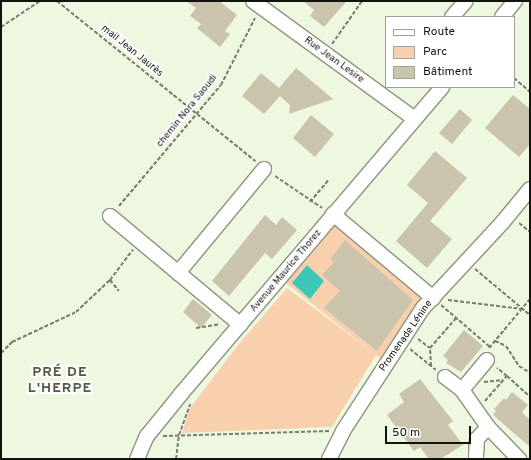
<!DOCTYPE html>
<html>
<head>
<meta charset="utf-8">
<style>
  body { margin:0 }
  #map { position:relative; width:531px; height:460px; overflow:hidden; background:#eef7e0; font-family:Overpass,sans-serif }
  div>[style] { position:absolute }
  .green>* { inset:0; background:#f9d0ad }
  .water>* { inset:0; background:#3bc8b7 }
  .building>* { inset:0; background:#cac4ad }
  .path>* { height:2px; margin-top:-1px; transform-origin:0; background:repeating-linear-gradient(90deg,#777d6e 0 4px,transparent 0 6px) }
  .roads { filter:drop-shadow(1px 0 #8d9480) drop-shadow(-1px 0 #8d9480) drop-shadow(0 1px #8d9480) drop-shadow(0 -1px #8d9480) }
  .minor>* { height:14px; margin:-7px; padding:0 7px; transform-origin:7px; border-radius:7px; background:#fff }
  span { translate:-50% -50%; white-space:nowrap; text-align:center; line-height:1.15; -webkit-text-stroke:4px #fff; paint-order:stroke }
  .street-label { font-size:10px; color:#11140c }
  .district-label { font-size:14px; color:#545a47; font-weight:700; letter-spacing:1px }
  .frame { position:absolute; inset:0; border:2px solid #11140c; pointer-events:none }
  .legend { position:absolute; left:385px; top:16px; width:130px; height:72px; box-sizing:border-box; background:#fff; border:1px solid #a0a19e; margin:0; padding:5px 7px; list-style:none; font-size:12px; color:#11140c }
  .legend li { display:flex; align-items:center; gap:8px; height:20px }
  .legend b { width:20px; border:1px solid #a0a19e }
  .scale { position:absolute; left:385px; top:426px; width:86px; height:18px; box-sizing:border-box; border:2px solid #11140c; border-top:0; padding-left:5px; font-size:12px; line-height:14px; white-space:nowrap; color:#11140c; -webkit-text-stroke:3px #fff; paint-order:stroke }
</style>
</head>
<body>
<div id="map">
  <div class="green">
    <div style="clip-path:polygon(337px 223px,425px 297px,381px 359px,376px 355px,332px 427px,182px 433px,190px 408px,238px 345px,287px 288px,370px 350px,286px 283px)"></div>
  </div>
  <div class="water">
    <div style="clip-path:polygon(307px 265px,324px 281px,310px 299px,292px 283px)"></div>
  </div>
  <div class="building">
    <div style="clip-path:polygon(186px 1px,219px 1px,237px 15px,225px 31px,230px 34px,220px 47px,197px 28px,201px 24px,190px 16px,196px 8px)"></div>
    <div style="clip-path:polygon(303px 1px,347px 1px,324px 27px,310px 16px,314px 10px)"></div>
    <div style="clip-path:polygon(296px 68px,333px 99px,289px 114px,290px 105px,280px 96px,264px 114px,242px 96px,261px 73px,279px 88px)"></div>
    <div style="clip-path:polygon(513px 95px,530px 109px,530px 144px,519px 157px,485px 128px)"></div>
    <div style="clip-path:polygon(460px 109px,472px 120px,452px 144px,439px 133px)"></div>
    <div style="clip-path:polygon(311px 115px,334px 134px,315px 157px,293px 138px)"></div>
    <div style="clip-path:polygon(435px 151px,467px 178px,430px 221px,452px 239px,427px 268px,396px 241px,428px 203px,407px 185px)"></div>
    <div style="clip-path:polygon(265px 215px,276px 225px,282px 217px,297px 230px,272px 259px,265px 253px,229px 296px,212px 281px)"></div>
    <div style="clip-path:polygon(345px 240px,413px 300px,377px 351px,324px 308px,340px 291px,322px 275px,334px 262px,330px 259px)"></div>
    <div style="clip-path:polygon(193px 299px,212px 315px,201px 328px,183px 312px)"></div>
    <div style="clip-path:polygon(464px 330px,483px 346px,461px 372px,446px 363px,448px 360px,443px 356px)"></div>
    <div style="clip-path:polygon(420px 379px,453px 421px,448px 425px,463px 445px,440px 459px,429px 459px,420px 447px,414px 451px,387px 415px,404px 402px,399px 394px)"></div>
    <div style="clip-path:polygon(512px 392px,528px 405px,522px 412px,530px 420px,530px 447px,493px 415px,496px 411px,494px 409px,504px 398px,506px 400px)"></div>
  </div>
  <div class="path">
    <div style="left:57px;top:1px;width:255px;rotate:38.9deg"></div>
    <div style="left:1px;top:27px;width:47px;rotate:-33.7deg"></div>
    <div style="left:332px;top:44px;width:52px;rotate:-55.1deg"></div>
    <div style="left:514px;top:78px;width:21px;rotate:41deg"></div>
    <div style="left:275px;top:176px;width:57px;rotate:34.2deg"></div>
    <div style="left:310px;top:202px;width:30px;rotate:-50deg"></div>
    <div style="left:119px;top:206px;width:158px;rotate:-49.9deg"></div>
    <div style="left:221px;top:85px;width:75px;rotate:-63.1deg"></div>
    <div style="left:519px;top:223px;width:14px;rotate:39deg"></div>
    <div style="left:475px;top:269px;width:72px;rotate:39.9deg"></div>
    <div style="left:110px;top:280px;width:14px;rotate:51deg"></div>
    <div style="left:448px;top:300px;width:75px;rotate:6.9deg"></div>
    <div style="left:441px;top:305px;width:65px;rotate:40.6deg"></div>
    <div style="left:196px;top:328px;width:24px;rotate:-9deg"></div>
    <div style="left:418px;top:339px;width:15px;rotate:37deg"></div>
    <div style="left:495px;top:341px;width:12px;rotate:24deg"></div>
    <div style="left:506px;top:346px;width:24px;rotate:57deg"></div>
    <div style="left:519px;top:366px;width:13px;rotate:32deg"></div>
    <div style="left:489px;top:348px;width:64px;rotate:-50.1deg"></div>
    <div style="left:410px;top:349px;width:33px;rotate:39deg"></div>
    <div style="left:1px;top:353px;width:16px;rotate:-45deg"></div>
    <div style="left:12px;top:342px;width:71px;rotate:-25.1deg"></div>
    <div style="left:76px;top:312px;width:47px;rotate:-43.3deg"></div>
    <div style="left:110px;top:280px;width:38px;rotate:-53deg"></div>
    <div style="left:431px;top:366px;width:18px;rotate:-93deg"></div>
    <div style="left:430px;top:348px;width:40px;rotate:-49deg"></div>
    <div style="left:507px;top:376px;width:31px;rotate:42deg"></div>
    <div style="left:484px;top:382px;width:19px;rotate:-6deg"></div>
    <div style="left:485px;top:401px;width:33px;rotate:-49deg"></div>
    <div style="left:507px;top:376px;width:13px;rotate:-141deg"></div>
    <div style="left:163px;top:436px;width:167px;rotate:-1.7deg"></div>
    <div style="left:176px;top:459px;width:24px;rotate:-83deg"></div>
    <div style="left:179px;top:435px;width:33px;rotate:-70deg"></div>
  </div>
  <div class="roads">
    <div class="minor">
      <div style="left:253px;top:1px;width:200px;rotate:36.1deg"></div>
      <div style="left:452px;top:17px;width:21px;rotate:-49deg"></div>
      <div style="left:502px;top:17px;width:21px;rotate:-51deg"></div>
      <div style="left:333px;top:214px;width:131px;rotate:40deg"></div>
      <div style="left:110px;top:216px;width:170px;rotate:39.8deg"></div>
      <div style="left:178px;top:273px;width:135px;rotate:-50.4deg"></div>
      <div style="left:487px;top:360px;width:39px;rotate:130deg"></div>
      <div style="left:462px;top:390px;width:45px;rotate:54.9deg"></div>
      <div style="left:488px;top:427px;width:45px;rotate:45.9deg"></div>
      <div style="left:445px;top:377px;width:21px;rotate:37deg"></div>
      <div style="left:476px;top:457px;width:18px;rotate:-87deg"></div>
      <div style="left:477px;top:439px;width:16px;rotate:-47deg"></div>
      <div style="left:137px;top:459px;width:25px;rotate:-67deg"></div>
      <div style="left:147px;top:436px;width:54px;rotate:-51deg"></div>
      <div style="left:181px;top:394px;width:403px;rotate:-49.6deg"></div>
      <div style="left:329px;top:459px;width:31px;rotate:-63deg"></div>
      <div style="left:343px;top:431px;width:147px;rotate:-57deg"></div>
      <div style="left:423px;top:308px;width:116px;rotate:-47.1deg"></div>
      <div style="left:502px;top:223px;width:44px;rotate:-50.5deg"></div>
    </div>
  </div>
  <div class="street-label">
    <span style="left:132px;top:51px;rotate:39deg">mail Jean Jaurès</span>
    <span style="left:334px;top:60px;rotate:36deg">Rue Jean Lesire</span>
    <span style="left:187px;top:111px;rotate:-51deg">chemin Nora Saoudi</span>
    <span style="left:286px;top:271px;rotate:-50deg">Avenue Maurice Thorez</span>
    <span style="left:406px;top:336px;rotate:-55deg">Promenade Lénine</span>
  </div>
  <div class="district-label">
    <span style="left:60px;top:381px">PRÉ DE<br>L'HERPE</span>
  </div>
  <div class="frame"></div>
  <ul class="legend">
  <li><b style="height:5px;background:#fff"></b>Route</li>
  <li><b style="height:11px;background:#f9d0ad"></b>Parc</li>
  <li><b style="height:11px;background:#cac4ad"></b>Bâtiment</li>
  </ul>
  <div class="scale">50 m</div>
</div>
</body>
</html>
